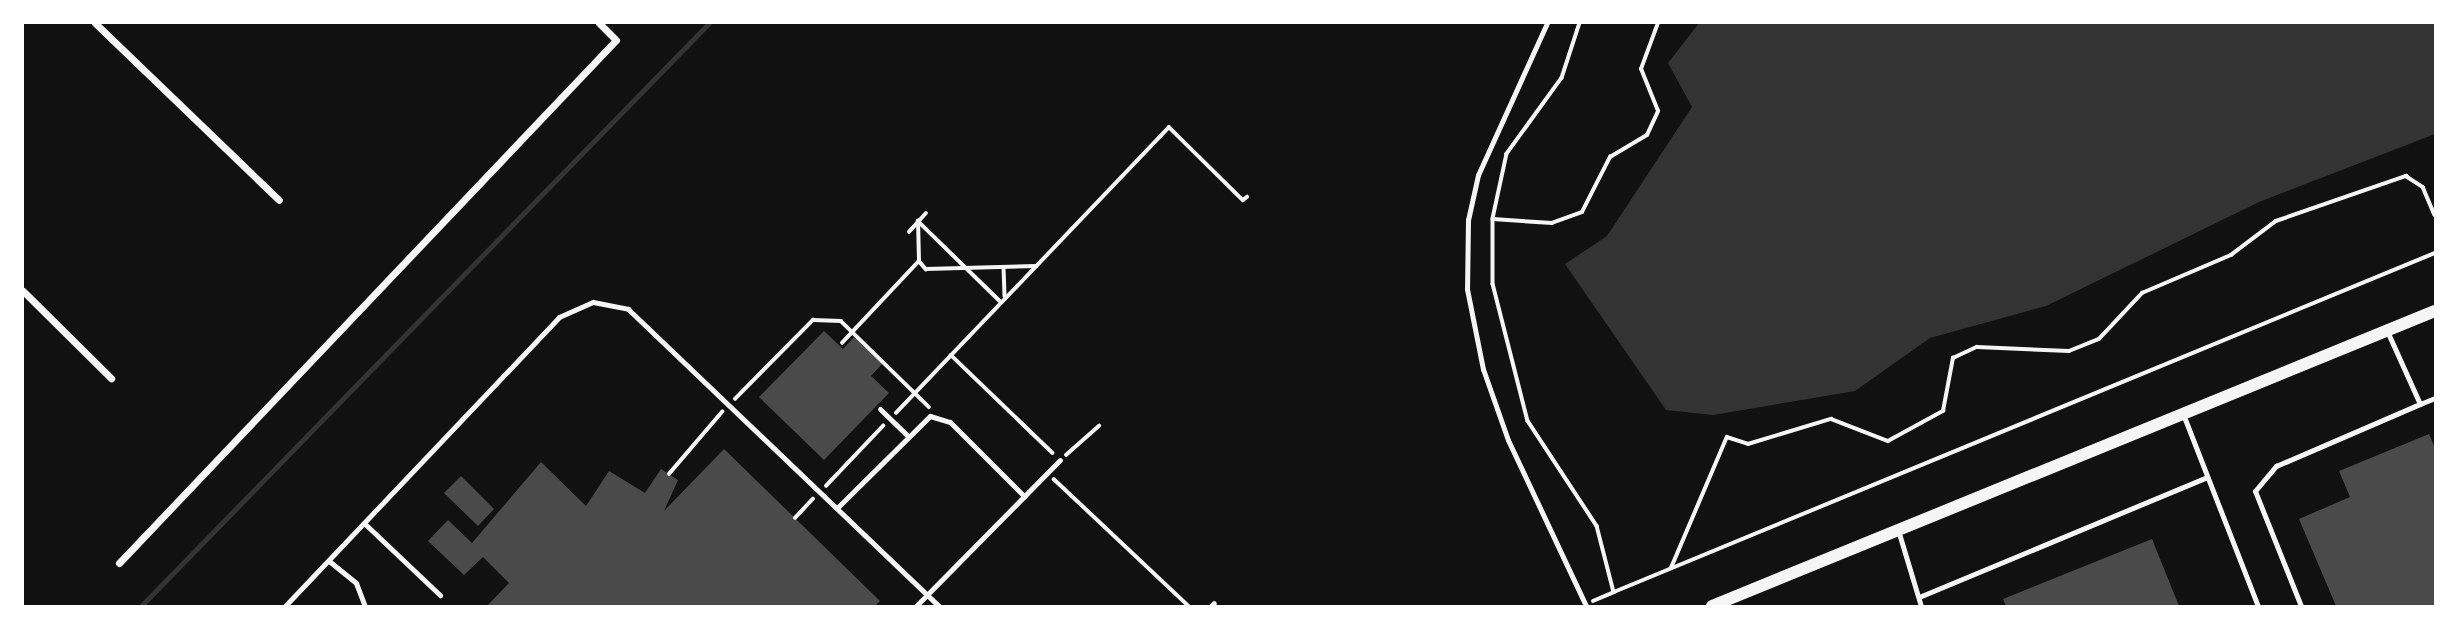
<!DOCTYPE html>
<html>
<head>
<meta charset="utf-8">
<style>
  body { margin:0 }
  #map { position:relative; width:2458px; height:629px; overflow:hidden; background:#111; font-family:Karla,sans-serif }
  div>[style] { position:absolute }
  .water>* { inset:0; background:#333 }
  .stream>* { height:5px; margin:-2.5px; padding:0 2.5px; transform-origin:2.5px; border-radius:2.5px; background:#333 }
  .building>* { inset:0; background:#4a4a4a }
  .path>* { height:3.5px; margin:-1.75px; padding:0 1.75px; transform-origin:1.75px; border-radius:1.75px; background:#f5f5f5 }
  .service>* { height:5px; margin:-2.5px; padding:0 2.5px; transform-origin:2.5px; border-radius:2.5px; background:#f5f5f5 }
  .minor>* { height:7px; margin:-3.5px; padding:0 3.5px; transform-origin:3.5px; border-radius:3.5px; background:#f5f5f5 }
  .tertiary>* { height:12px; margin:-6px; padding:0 6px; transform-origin:6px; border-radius:6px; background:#f5f5f5 }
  span { translate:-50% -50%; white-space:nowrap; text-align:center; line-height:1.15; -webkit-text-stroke:7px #fff; paint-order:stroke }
  .frame { position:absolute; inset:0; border:24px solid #fff; pointer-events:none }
</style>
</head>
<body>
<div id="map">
  <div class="water">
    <div style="clip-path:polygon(1699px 23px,2435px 23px,2435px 134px,2259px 202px,2046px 306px,1930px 338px,1855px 391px,1713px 415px,1666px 410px,1565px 264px,1607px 236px,1692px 107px,1668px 63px)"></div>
  </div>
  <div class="stream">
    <div style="left:141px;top:606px;width:814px;rotate:-45.75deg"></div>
  </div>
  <div class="building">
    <div style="clip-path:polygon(824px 331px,843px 349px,854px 337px,882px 364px,871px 376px,889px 393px,824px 460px,759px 397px)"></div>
    <div style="clip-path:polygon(2429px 434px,2435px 448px,2435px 606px,2336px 606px,2299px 519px,2350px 497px,2339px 471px)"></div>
    <div style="clip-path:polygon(724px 449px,880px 601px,875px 606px,487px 606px,509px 583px,483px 557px,464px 575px,428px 541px,448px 520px,472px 543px,541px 462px,586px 506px,609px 471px,645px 493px,661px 469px,678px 480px,664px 511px)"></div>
    <div style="clip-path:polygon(461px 476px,494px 509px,478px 526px,444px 493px)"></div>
    <div style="clip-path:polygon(2152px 539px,2179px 606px,2006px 606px,2003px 599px)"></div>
  </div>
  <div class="path">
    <div style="left:1580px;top:23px;width:58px;rotate:108.1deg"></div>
    <div style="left:1562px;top:78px;width:94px;rotate:125.9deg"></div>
    <div style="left:1507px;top:154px;width:66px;rotate:102.2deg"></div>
    <div style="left:1493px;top:219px;width:65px;rotate:90deg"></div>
    <div style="left:1493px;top:284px;width:141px;rotate:75.7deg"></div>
    <div style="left:1528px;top:421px;width:126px;rotate:56.7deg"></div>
    <div style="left:1597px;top:526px;width:68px;rotate:75.6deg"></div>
    <div style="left:1614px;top:592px;width:888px;rotate:-22.44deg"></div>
    <div style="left:1493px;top:219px;width:59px;rotate:3.9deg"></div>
    <div style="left:1552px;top:223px;width:32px;rotate:-20deg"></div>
    <div style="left:1582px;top:212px;width:62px;rotate:-63deg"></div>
    <div style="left:1610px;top:157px;width:43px;rotate:-30.7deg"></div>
    <div style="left:1647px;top:135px;width:26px;rotate:-65deg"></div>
    <div style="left:1658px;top:111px;width:45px;rotate:-112deg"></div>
    <div style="left:1641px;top:69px;width:49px;rotate:-69.7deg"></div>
    <div style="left:909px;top:232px;width:25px;rotate:-48deg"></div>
    <div style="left:919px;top:261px;width:11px;rotate:49deg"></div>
    <div style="left:926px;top:269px;width:110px;rotate:-1.6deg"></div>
    <div style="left:1004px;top:267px;width:29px;rotate:88deg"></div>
    <div style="left:842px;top:343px;width:112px;rotate:-46.8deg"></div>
    <div style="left:919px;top:261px;width:40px;rotate:-91.4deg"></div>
    <div style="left:918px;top:221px;width:116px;rotate:44.3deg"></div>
    <div style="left:951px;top:355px;width:141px;rotate:43.9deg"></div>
    <div style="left:735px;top:399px;width:111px;rotate:-45.4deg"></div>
    <div style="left:813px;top:320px;width:28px;rotate:2deg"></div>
    <div style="left:841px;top:321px;width:123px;rotate:44.3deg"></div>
    <div style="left:896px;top:413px;width:395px;rotate:-46.3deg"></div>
    <div style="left:1169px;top:127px;width:104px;rotate:44.6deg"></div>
    <div style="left:1243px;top:200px;width:5px;rotate:-37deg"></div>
    <div style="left:1066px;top:455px;width:44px;rotate:-41.3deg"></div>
    <div style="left:669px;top:474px;width:82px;rotate:-49.5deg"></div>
    <div style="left:1054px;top:479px;width:185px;rotate:43.3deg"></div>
    <div style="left:826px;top:486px;width:83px;rotate:-46.5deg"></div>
    <div style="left:795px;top:518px;width:26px;rotate:-47deg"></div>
    <div style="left:1671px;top:568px;width:142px;rotate:-66.9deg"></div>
    <div style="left:1727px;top:437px;width:22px;rotate:18deg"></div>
    <div style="left:1748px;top:444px;width:87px;rotate:-16.8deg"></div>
    <div style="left:1831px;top:419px;width:61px;rotate:21.1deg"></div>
    <div style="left:1888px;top:441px;width:63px;rotate:-28.6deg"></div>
    <div style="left:1943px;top:411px;width:54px;rotate:-79.3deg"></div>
    <div style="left:1953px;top:358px;width:26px;rotate:-25deg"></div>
    <div style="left:1977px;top:347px;width:92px;rotate:2.5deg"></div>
    <div style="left:2069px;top:351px;width:32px;rotate:-22deg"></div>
    <div style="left:2099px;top:339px;width:63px;rotate:-46.9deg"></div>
    <div style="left:2142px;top:293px;width:97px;rotate:-23.1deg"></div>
    <div style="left:2231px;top:255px;width:56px;rotate:-37.1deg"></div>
    <div style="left:2276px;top:221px;width:138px;rotate:-19.1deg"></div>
    <div style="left:2406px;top:176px;width:20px;rotate:33deg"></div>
    <div style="left:2423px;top:187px;width:30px;rotate:67deg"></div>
    <div style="left:1593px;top:601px;width:23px;rotate:-23deg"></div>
  </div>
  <div class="service">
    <div style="left:1547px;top:23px;width:167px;rotate:114.4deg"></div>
    <div style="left:1478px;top:175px;width:46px;rotate:102.5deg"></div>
    <div style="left:1468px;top:220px;width:69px;rotate:90.8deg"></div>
    <div style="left:1467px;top:289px;width:82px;rotate:78.7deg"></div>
    <div style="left:1483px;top:369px;width:75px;rotate:70.6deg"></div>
    <div style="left:1508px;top:440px;width:183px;rotate:64.8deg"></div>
    <div style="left:2420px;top:404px;width:16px;rotate:-22deg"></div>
    <div style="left:880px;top:409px;width:39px;rotate:44deg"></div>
    <div style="left:2183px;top:414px;width:206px;rotate:68.7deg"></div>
    <div style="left:837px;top:508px;width:131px;rotate:-44.7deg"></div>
    <div style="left:930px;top:416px;width:21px;rotate:17deg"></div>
    <div style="left:950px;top:422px;width:105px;rotate:45deg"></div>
    <div style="left:364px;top:523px;width:105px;rotate:43.5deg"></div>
    <div style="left:1898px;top:530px;width:79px;rotate:73.2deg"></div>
    <div style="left:329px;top:561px;width:35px;rotate:39deg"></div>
    <div style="left:356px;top:583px;width:25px;rotate:69deg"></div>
    <div style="left:1919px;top:597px;width:312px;rotate:-22.6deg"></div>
    <div style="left:285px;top:606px;width:398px;rotate:-46.5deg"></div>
    <div style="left:559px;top:317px;width:37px;rotate:-24deg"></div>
    <div style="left:593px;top:302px;width:36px;rotate:11deg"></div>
    <div style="left:628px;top:309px;width:430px;rotate:43.7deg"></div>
    <div style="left:916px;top:606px;width:205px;rotate:-45.4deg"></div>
    <div style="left:1211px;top:606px;width:4px;rotate:-45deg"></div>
    <div style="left:2301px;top:606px;width:124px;rotate:-111.8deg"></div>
    <div style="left:2255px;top:491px;width:33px;rotate:-50deg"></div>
    <div style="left:2276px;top:466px;width:157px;rotate:-23.3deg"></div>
    <div style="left:2420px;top:404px;width:80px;rotate:-114.3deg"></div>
  </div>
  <div class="minor">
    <div style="left:95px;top:23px;width:255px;rotate:43.9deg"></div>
    <div style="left:23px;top:291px;width:124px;rotate:44.7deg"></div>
    <div style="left:119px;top:563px;width:721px;rotate:-46.46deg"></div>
    <div style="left:616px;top:40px;width:24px;rotate:-135deg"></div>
  </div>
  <div class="tertiary">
    <div style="left:1712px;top:606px;width:781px;rotate:-22.2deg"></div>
  </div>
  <div class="frame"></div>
</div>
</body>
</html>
